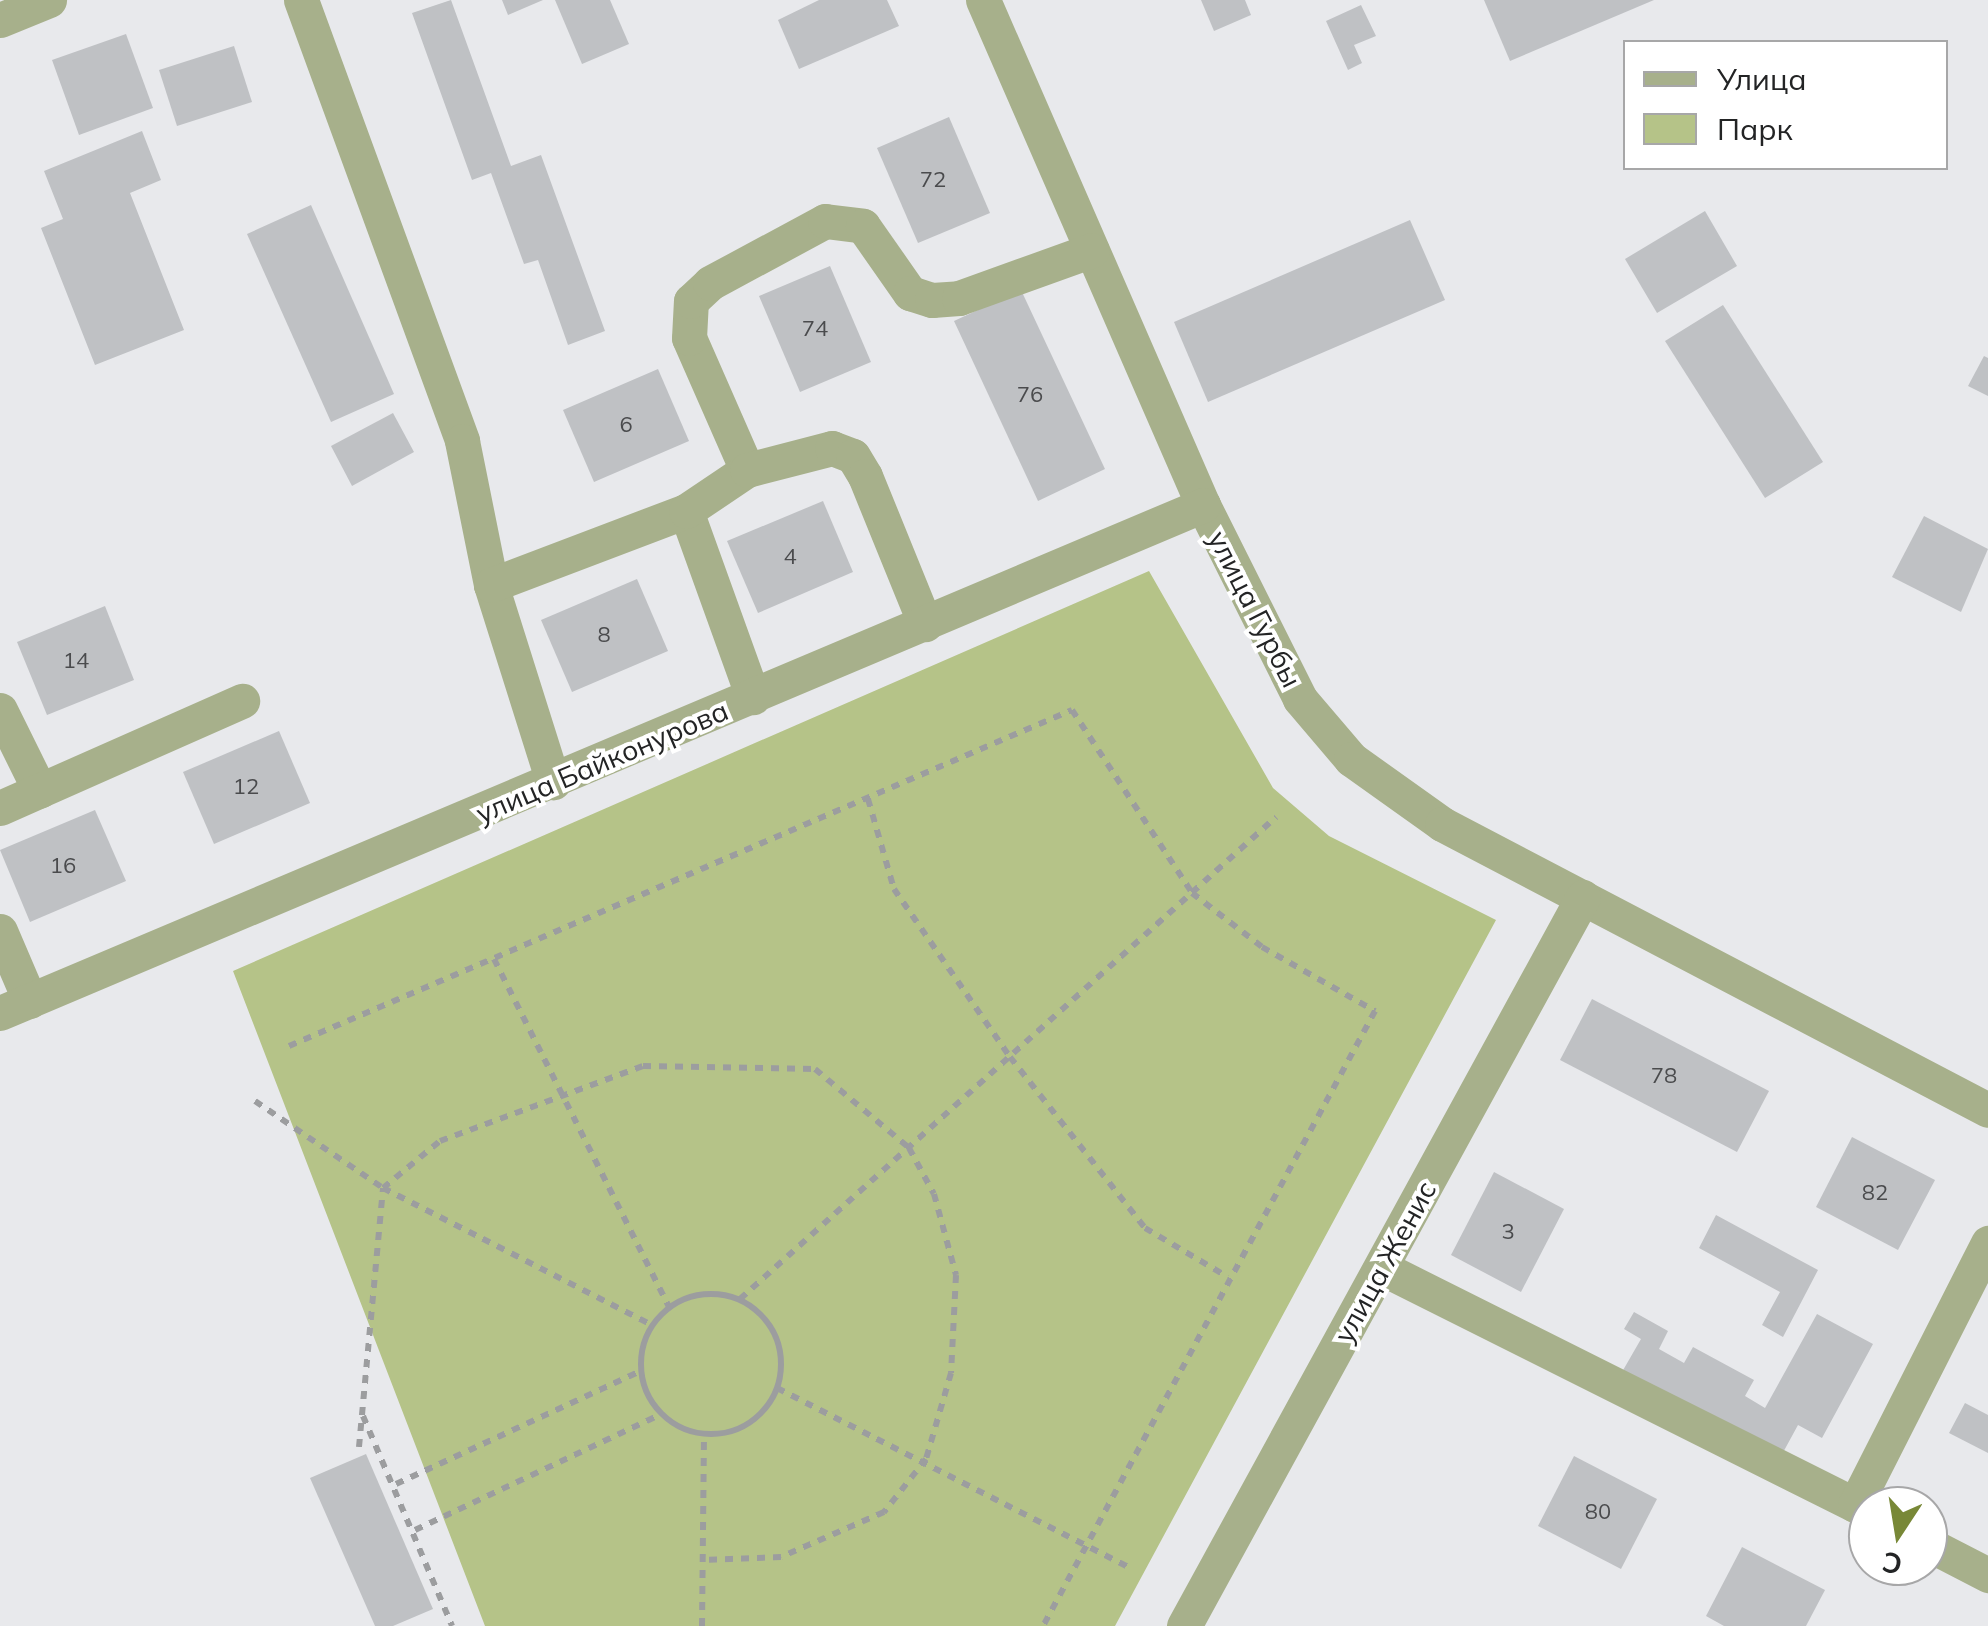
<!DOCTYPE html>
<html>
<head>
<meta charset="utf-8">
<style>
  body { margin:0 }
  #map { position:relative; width:1988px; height:1626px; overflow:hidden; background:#e8e9ec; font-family:Mulish,sans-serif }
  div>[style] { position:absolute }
  .green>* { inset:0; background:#b5c388 }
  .building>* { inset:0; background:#bfc1c4 }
  .path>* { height:6px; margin-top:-3px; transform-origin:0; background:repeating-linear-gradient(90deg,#9c9d9f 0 8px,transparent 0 16px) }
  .path>.ring { margin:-3px; padding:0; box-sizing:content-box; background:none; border:6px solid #9c9d9f; border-radius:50% }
  .minor>* { height:35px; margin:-17.5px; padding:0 17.5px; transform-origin:17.5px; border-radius:17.5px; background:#a7b08b }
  span { translate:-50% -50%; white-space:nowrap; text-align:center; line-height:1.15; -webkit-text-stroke:8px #fff; paint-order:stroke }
  .number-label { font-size:22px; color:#4a4b4d }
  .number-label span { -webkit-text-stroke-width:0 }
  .street-label { font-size:28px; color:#232425 }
  .legend { position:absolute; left:1623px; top:40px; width:325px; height:130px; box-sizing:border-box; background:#fff; border:2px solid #a7a7a8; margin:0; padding:12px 18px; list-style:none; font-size:30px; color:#232425 }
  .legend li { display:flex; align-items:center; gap:20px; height:50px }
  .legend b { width:50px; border:2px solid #a7a7a8 }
  .north { position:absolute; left:1848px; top:1486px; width:100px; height:100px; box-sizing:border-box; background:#fff; border:2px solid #a7a7a8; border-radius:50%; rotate:192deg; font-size:28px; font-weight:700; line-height:40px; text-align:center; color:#232425 }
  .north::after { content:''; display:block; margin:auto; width:35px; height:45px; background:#788837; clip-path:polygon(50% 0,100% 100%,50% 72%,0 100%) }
</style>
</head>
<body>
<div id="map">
  <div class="green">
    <div style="clip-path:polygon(1149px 571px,1273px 788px,1329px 836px,1496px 920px,1115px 1626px,485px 1626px,233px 971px)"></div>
  </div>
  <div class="building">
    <div style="clip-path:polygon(451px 0,511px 166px,541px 155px,605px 331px,568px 345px,538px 260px,524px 264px,491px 173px,472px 180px,412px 13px)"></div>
    <div style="clip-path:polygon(502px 0,543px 0,508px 15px)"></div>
    <div style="clip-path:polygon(555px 0,610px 0,629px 44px,582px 64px)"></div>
    <div style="clip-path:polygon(819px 0,887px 0,899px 26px,799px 69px,778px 20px)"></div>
    <div style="clip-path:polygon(1201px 0,1245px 0,1251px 15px,1214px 31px)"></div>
    <div style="clip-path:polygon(1484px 0,1654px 0,1510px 61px)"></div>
    <div style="clip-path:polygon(1361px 5px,1376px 36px,1354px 45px,1362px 63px,1348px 70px,1326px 21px)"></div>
    <div style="clip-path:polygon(126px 34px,153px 108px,79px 135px,52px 60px)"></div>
    <div style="clip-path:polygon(234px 46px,252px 102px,177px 126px,159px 70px)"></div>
    <div style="clip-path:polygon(949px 117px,990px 213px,918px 243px,877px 148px)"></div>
    <div style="clip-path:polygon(142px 131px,161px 180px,130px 193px,184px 330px,95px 365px,41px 228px,63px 219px,44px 171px)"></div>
    <div style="clip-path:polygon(311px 205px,394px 394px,331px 422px,247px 234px)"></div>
    <div style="clip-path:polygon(1705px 211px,1737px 266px,1657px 313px,1625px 259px)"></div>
    <div style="clip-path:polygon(1410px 220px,1445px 300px,1208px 402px,1174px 322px)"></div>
    <div style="clip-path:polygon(830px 266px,871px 362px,800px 392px,759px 296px)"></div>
    <div style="clip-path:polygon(1021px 290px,1105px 469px,1038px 501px,954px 321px)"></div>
    <div style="clip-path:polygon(1723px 305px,1823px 462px,1765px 498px,1665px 341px)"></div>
    <div style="clip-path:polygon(1984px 356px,1988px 358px,1988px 396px,1968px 386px)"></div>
    <div style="clip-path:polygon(658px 369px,689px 441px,594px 482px,563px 410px)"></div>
    <div style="clip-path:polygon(393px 413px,414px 452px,352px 486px,331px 446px)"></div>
    <div style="clip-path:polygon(823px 501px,853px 572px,758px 613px,727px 541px)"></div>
    <div style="clip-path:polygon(1924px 516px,1988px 549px,1961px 612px,1892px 577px)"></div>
    <div style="clip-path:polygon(637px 579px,668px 651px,572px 692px,541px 620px)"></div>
    <div style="clip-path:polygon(105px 606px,134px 680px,47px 715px,17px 642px)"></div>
    <div style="clip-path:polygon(279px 731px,310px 803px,214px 844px,183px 772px)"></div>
    <div style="clip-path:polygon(95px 810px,126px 881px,30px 922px,0 850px)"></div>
    <div style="clip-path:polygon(1592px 999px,1769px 1091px,1737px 1152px,1560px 1060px)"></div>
    <div style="clip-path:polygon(1852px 1137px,1935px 1180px,1898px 1250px,1816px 1207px)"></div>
    <div style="clip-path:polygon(1494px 1172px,1564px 1209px,1521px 1292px,1451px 1255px)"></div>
    <div style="clip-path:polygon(1716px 1215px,1818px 1270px,1783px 1337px,1762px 1325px,1780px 1292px,1699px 1248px)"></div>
    <div style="clip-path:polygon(1634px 1312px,1668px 1331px,1659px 1349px,1684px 1363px,1693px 1347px,1754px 1380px,1745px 1396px,1765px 1408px,1817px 1314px,1873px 1344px,1822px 1438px,1798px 1425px,1780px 1458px,1622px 1372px,1641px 1339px,1624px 1329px)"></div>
    <div style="clip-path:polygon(1965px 1403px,1988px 1415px,1988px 1453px,1949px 1433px)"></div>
    <div style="clip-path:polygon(366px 1454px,433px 1609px,393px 1626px,375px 1626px,310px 1478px)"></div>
    <div style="clip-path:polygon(1574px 1456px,1657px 1499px,1621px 1569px,1538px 1526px)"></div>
    <div style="clip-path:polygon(1742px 1547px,1825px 1590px,1806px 1626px,1724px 1626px,1706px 1616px)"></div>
  </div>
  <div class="path">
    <div style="left:868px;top:799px;width:94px;rotate:73.9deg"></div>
    <div style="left:894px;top:889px;width:204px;rotate:55.4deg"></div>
    <div style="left:1010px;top:1057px;width:218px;rotate:51.7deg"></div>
    <div style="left:1145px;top:1228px;width:96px;rotate:30.6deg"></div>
    <div style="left:494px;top:959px;width:390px;rotate:63.3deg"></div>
    <div style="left:289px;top:1046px;width:852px;rotate:-23.23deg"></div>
    <div style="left:1072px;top:710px;width:219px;rotate:56.7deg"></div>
    <div style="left:1192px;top:893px;width:88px;rotate:37.6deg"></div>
    <div style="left:1262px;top:947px;width:130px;rotate:29.5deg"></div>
    <div style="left:1375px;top:1011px;width:699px;rotate:118.36deg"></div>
    <div style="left:255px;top:1101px;width:155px;rotate:34.2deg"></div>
    <div style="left:383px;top:1188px;width:302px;rotate:27deg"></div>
    <div class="ring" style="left:641px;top:1294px;width:134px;height:134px"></div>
    <div style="left:740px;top:1299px;width:721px;rotate:-41.96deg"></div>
    <div style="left:777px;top:1388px;width:397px;rotate:27deg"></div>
    <div style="left:363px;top:1416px;width:228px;rotate:67deg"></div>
    <div style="left:359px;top:1447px;width:260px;rotate:-84.7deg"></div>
    <div style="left:383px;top:1188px;width:74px;rotate:-39.5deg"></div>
    <div style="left:440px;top:1141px;width:216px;rotate:-20.3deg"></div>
    <div style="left:643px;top:1066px;width:172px;rotate:1deg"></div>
    <div style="left:815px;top:1069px;width:123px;rotate:40deg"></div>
    <div style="left:909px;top:1148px;width:52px;rotate:61.5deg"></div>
    <div style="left:934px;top:1194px;width:84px;rotate:74.8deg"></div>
    <div style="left:956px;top:1275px;width:98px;rotate:92.9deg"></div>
    <div style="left:951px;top:1373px;width:90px;rotate:106.2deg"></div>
    <div style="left:926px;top:1459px;width:68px;rotate:128.4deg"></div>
    <div style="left:884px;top:1512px;width:112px;rotate:156.4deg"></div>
    <div style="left:781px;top:1557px;width:79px;rotate:177.8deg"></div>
    <div style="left:396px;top:1484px;width:270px;rotate:-24.8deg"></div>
    <div style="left:415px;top:1530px;width:273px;rotate:-25.2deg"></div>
    <div style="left:702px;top:1626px;width:192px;rotate:-89.4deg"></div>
  </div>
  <div class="minor">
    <div style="left:301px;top:0;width:469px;rotate:69.9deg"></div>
    <div style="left:462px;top:441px;width:147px;rotate:78.6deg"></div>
    <div style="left:491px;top:585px;width:207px;rotate:72.5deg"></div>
    <div style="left:983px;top:0;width:551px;rotate:66.46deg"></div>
    <div style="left:1203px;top:505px;width:217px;rotate:63.4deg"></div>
    <div style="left:1300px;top:699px;width:79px;rotate:49.6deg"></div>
    <div style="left:1351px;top:759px;width:112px;rotate:35.5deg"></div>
    <div style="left:1442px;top:824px;width:616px;rotate:27.65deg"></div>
    <div style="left:0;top:20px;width:53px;rotate:-22.2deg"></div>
    <div style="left:747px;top:470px;width:144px;rotate:-113.7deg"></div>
    <div style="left:689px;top:338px;width:37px;rotate:-87deg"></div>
    <div style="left:691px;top:301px;width:26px;rotate:-43deg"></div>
    <div style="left:710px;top:283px;width:131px;rotate:-28.3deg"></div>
    <div style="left:825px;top:221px;width:38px;rotate:7deg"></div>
    <div style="left:863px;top:226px;width:82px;rotate:55deg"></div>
    <div style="left:910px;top:293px;width:23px;rotate:18deg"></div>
    <div style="left:932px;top:300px;width:27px;rotate:-4deg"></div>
    <div style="left:959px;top:298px;width:141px;rotate:-19.8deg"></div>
    <div style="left:686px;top:511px;width:198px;rotate:70.2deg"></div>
    <div style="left:491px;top:585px;width:209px;rotate:-20.8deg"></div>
    <div style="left:686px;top:511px;width:73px;rotate:-33.9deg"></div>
    <div style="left:747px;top:470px;width:88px;rotate:-14.5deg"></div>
    <div style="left:832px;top:448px;width:22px;rotate:21deg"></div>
    <div style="left:853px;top:456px;width:23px;rotate:59deg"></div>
    <div style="left:865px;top:476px;width:160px;rotate:67.9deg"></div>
    <div style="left:0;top:710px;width:90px;rotate:63.7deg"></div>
    <div style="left:0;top:808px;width:265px;rotate:-23.9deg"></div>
    <div style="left:0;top:931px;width:76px;rotate:66.8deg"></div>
    <div style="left:0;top:1013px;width:1306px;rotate:-22.89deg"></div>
    <div style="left:1382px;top:1268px;width:529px;rotate:26.61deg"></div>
    <div style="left:1855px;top:1505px;width:294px;rotate:-63.1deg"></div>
    <div style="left:1928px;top:1544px;width:68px;rotate:27.3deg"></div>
    <div style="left:1184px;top:1626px;width:831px;rotate:-61.31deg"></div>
  </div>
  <div class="number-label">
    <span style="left:933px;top:180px">72</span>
    <span style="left:815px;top:329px">74</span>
    <span style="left:1030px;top:395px">76</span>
    <span style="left:626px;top:425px">6</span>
    <span style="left:790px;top:557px">4</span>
    <span style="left:604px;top:635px">8</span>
    <span style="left:76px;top:661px">14</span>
    <span style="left:246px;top:787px">12</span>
    <span style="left:63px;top:866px">16</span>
    <span style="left:1664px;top:1076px">78</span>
    <span style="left:1875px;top:1193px">82</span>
    <span style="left:1508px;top:1232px">3</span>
    <span style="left:1598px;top:1512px">80</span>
  </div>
  <div class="street-label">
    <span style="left:1255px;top:609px;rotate:63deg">улица Гурбы</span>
    <span style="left:602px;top:762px;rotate:-23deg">улица Байконурова</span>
    <span style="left:1385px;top:1262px;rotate:-61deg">улица Женис</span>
  </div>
  <ul class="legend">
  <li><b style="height:12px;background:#a7b08b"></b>Улица</li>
  <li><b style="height:28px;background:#b5c388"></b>Парк</li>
  </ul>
  <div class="north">С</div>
</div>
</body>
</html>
